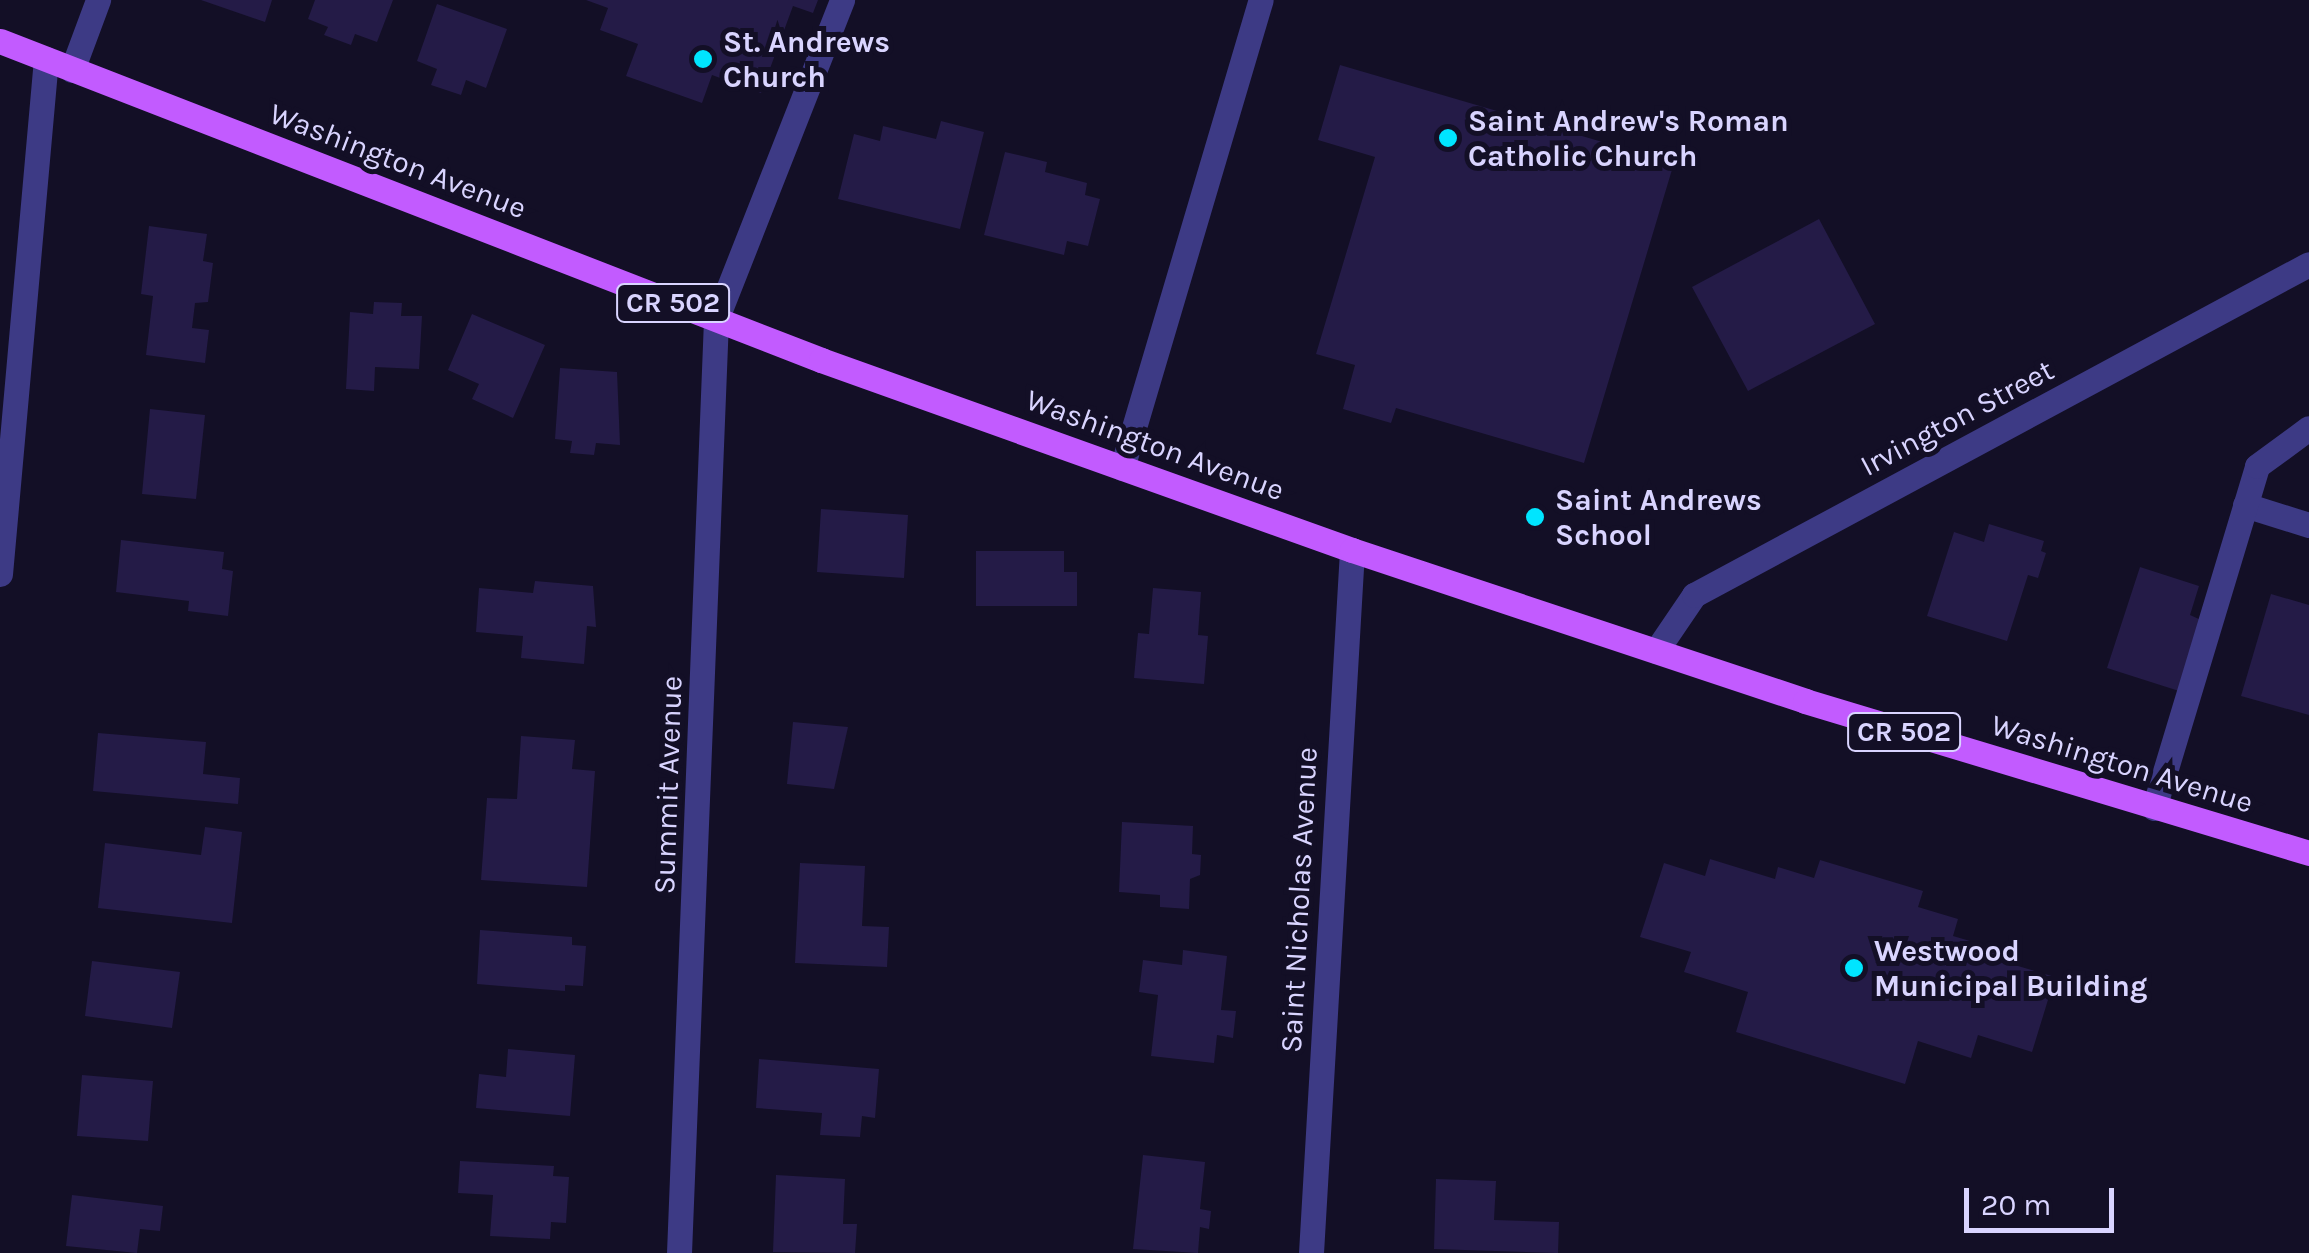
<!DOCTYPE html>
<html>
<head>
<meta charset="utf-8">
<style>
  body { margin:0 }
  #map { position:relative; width:2309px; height:1253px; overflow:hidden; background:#130f26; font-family:Karla,sans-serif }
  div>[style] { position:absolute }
  .building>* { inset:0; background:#241b47 }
  .lane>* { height:25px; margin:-12.5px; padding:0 12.5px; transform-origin:12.5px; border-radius:12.5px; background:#3d3a85 }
  .street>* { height:25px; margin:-12.5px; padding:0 12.5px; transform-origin:12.5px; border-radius:12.5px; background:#3d3a85 }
  .primary>* { height:25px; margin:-12.5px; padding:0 12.5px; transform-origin:12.5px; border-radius:12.5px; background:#c25bff }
  .dots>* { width:28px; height:28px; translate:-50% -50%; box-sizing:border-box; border:5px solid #130f26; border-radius:50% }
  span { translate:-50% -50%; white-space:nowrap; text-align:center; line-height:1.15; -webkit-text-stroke:10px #130f26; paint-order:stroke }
  .shield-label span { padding:2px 8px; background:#130f26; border:2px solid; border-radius:8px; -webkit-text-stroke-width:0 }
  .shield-label { font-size:28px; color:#d9d4ff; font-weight:700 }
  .poi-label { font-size:30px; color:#d9d4ff; font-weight:700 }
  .left { translate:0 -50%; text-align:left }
  .street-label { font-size:30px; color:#d9d4ff }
  .scale { position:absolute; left:1964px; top:1188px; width:150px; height:45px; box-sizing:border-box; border:5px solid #d9d4ff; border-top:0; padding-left:12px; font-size:30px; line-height:35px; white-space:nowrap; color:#d9d4ff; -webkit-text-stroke:8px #130f26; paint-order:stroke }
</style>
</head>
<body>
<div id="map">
  <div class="building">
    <div style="clip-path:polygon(201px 0,272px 0,265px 22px)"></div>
    <div style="clip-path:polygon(315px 0,393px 0,377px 42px,355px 34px,351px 45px,324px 35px,328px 27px,308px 19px)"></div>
    <div style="clip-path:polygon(586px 0,818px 0,813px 13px,793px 6px,761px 93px,712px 75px,702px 103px,626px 76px,638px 44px,600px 30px,608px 8px)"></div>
    <div style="clip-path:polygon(437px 4px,507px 29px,486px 88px,466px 80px,461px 95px,431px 85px,437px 69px,417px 61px)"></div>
    <div style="clip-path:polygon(1340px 65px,1674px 163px,1584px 463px,1396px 408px,1391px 423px,1343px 409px,1355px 365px,1316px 354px,1375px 157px,1318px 140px)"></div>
    <div style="clip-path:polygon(941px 121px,984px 132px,960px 229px,838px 199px,854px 134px,880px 141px,883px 126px,936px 139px)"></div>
    <div style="clip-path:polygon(1005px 152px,1047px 162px,1045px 172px,1087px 183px,1085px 195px,1100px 199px,1088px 246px,1067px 241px,1064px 255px,984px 235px)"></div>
    <div style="clip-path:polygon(1819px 219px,1875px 324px,1748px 391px,1692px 287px)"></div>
    <div style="clip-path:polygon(149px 226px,207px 234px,203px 261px,213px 263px,208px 302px,195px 303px,192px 328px,209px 330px,205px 363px,146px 355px,153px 296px,141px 294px)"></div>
    <div style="clip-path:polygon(374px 302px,402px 303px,401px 316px,422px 316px,419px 369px,375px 367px,374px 391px,346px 389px,350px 312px,373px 314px)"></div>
    <div style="clip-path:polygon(472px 314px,545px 345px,513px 418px,472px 399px,479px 384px,448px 370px)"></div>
    <div style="clip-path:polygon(560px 368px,617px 372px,620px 445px,596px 443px,594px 455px,570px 453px,572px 441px,555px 439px)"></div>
    <div style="clip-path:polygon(150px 409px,205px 415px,196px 499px,142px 494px)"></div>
    <div style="clip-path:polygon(821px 509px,908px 515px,904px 578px,817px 572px)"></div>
    <div style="clip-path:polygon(1989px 524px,2044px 541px,2041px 551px,2046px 553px,2038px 578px,2028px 575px,2007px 641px,1927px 616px,1954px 532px,1984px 542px)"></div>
    <div style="clip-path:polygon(121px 540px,224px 552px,222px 569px,233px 571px,228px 616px,188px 611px,189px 601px,116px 592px)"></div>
    <div style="clip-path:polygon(976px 551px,1064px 551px,1064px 572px,1077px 572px,1077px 606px,976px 606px)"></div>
    <div style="clip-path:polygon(2140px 567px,2199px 586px,2190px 615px,2201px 620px,2179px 691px,2107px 668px)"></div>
    <div style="clip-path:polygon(535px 581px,593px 586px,596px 627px,587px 626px,584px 664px,521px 658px,523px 636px,476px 632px,479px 588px,533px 593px)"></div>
    <div style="clip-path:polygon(1153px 588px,1201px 592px,1198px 635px,1208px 636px,1204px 684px,1134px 678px,1138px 633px,1149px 634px)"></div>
    <div style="clip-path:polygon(2271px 594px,2309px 605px,2309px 715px,2241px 696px)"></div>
    <div style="clip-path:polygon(793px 722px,848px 727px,834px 789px,787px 784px)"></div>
    <div style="clip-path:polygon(98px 733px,206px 742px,203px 774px,240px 778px,238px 804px,93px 791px)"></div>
    <div style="clip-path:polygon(521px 736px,575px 740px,572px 769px,595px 771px,587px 887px,481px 880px,487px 798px,517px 799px)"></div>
    <div style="clip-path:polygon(1122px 822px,1193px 826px,1192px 854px,1201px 855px,1200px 875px,1190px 879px,1189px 909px,1160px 907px,1160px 895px,1119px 892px)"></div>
    <div style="clip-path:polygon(205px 827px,242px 832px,232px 923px,98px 908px,105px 843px,201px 855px)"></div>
    <div style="clip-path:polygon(1710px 859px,1775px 879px,1778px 867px,1814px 878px,1820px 860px,1923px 891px,1918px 907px,1958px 919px,1953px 936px,2011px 953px,2008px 963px,2055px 977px,2032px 1052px,1978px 1035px,1971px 1058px,1918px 1041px,1905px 1084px,1736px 1032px,1748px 992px,1684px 972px,1691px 952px,1640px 937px,1664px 863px,1705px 876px)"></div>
    <div style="clip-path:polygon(800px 863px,865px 866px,862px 926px,889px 927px,887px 967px,795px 963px)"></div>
    <div style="clip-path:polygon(480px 930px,572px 937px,572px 945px,586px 946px,583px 986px,565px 985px,565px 991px,477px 984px)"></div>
    <div style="clip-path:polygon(1183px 950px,1227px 956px,1221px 1010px,1236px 1011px,1233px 1038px,1217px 1035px,1214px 1063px,1151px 1056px,1158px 995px,1139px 992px,1143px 960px,1182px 965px)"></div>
    <div style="clip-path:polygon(92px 961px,180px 972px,172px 1028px,85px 1016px)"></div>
    <div style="clip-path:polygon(508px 1049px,575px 1055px,570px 1116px,476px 1108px,479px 1074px,506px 1077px)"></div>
    <div style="clip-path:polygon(759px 1059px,879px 1069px,875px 1118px,862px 1116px,860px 1137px,820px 1135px,822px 1113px,756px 1108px)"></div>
    <div style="clip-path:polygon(82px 1075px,153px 1081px,148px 1141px,77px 1136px)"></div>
    <div style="clip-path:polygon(1143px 1155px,1205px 1162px,1200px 1209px,1211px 1211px,1209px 1229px,1200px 1227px,1198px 1253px,1133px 1249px)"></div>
    <div style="clip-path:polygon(460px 1161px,554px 1166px,553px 1176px,569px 1177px,566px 1223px,551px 1222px,550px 1239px,490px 1236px,493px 1195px,458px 1193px)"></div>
    <div style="clip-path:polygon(776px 1175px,845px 1179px,843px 1224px,857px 1224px,855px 1253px,773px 1252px)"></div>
    <div style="clip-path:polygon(1436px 1179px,1496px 1181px,1494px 1220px,1559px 1222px,1558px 1253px,1434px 1249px)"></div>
    <div style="clip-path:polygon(72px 1195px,163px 1206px,160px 1231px,140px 1229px,137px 1253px,66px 1246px)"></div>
  </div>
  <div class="lane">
    <div style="left:716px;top:320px;width:344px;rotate:-68.5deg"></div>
    <div style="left:1122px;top:468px;width:488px;rotate:-73.5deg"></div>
    <div style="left:2245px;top:505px;width:67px;rotate:17.4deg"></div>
    <div style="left:2154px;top:808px;width:357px;rotate:-73.2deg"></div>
    <div style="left:2257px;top:466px;width:64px;rotate:-36.2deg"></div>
  </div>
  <div class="street">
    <div style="left:72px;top:70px;width:75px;rotate:-69.6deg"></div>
    <div style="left:0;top:574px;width:517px;rotate:-84.9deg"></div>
    <div style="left:1656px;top:651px;width:68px;rotate:-55.8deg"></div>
    <div style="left:1694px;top:595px;width:698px;rotate:-28.29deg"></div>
    <div style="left:679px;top:1253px;width:934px;rotate:-87.73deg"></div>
    <div style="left:1311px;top:1253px;width:704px;rotate:-86.66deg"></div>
  </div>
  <div class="primary">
    <div style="left:0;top:41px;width:881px;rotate:21.23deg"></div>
    <div style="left:821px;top:360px;width:564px;rotate:19.69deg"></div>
    <div style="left:1352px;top:550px;width:478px;rotate:18.4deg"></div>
    <div style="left:1805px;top:701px;width:526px;rotate:16.78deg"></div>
  </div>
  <div class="dots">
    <div style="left:703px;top:59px;background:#00e5ff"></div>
    <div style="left:1448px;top:138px;background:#00e5ff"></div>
    <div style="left:1535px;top:517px;background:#00e5ff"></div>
    <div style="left:1854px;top:968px;background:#00e5ff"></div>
  </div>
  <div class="shield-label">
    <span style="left:673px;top:303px">CR 502</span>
    <span style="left:1904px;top:732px">CR 502</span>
  </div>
  <div class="poi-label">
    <span class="left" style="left:723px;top:59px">St. Andrews<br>Church</span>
    <span class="left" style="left:1468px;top:138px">Saint Andrew's Roman<br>Catholic Church</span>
    <span class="left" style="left:1555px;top:517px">Saint Andrews<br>School</span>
    <span class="left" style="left:1874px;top:968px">Westwood<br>Municipal Building</span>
  </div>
  <div class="street-label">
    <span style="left:398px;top:161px;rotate:21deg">Washington Avenue</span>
    <span style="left:1957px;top:418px;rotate:-28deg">Irvington Street</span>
    <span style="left:1155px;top:445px;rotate:20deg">Washington Avenue</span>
    <span style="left:2122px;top:764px;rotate:17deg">Washington Avenue</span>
    <span style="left:668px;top:785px;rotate:-88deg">Summit Avenue</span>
    <span style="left:1299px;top:900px;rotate:-87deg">Saint Nicholas Avenue</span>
  </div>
  <div class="scale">20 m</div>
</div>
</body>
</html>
